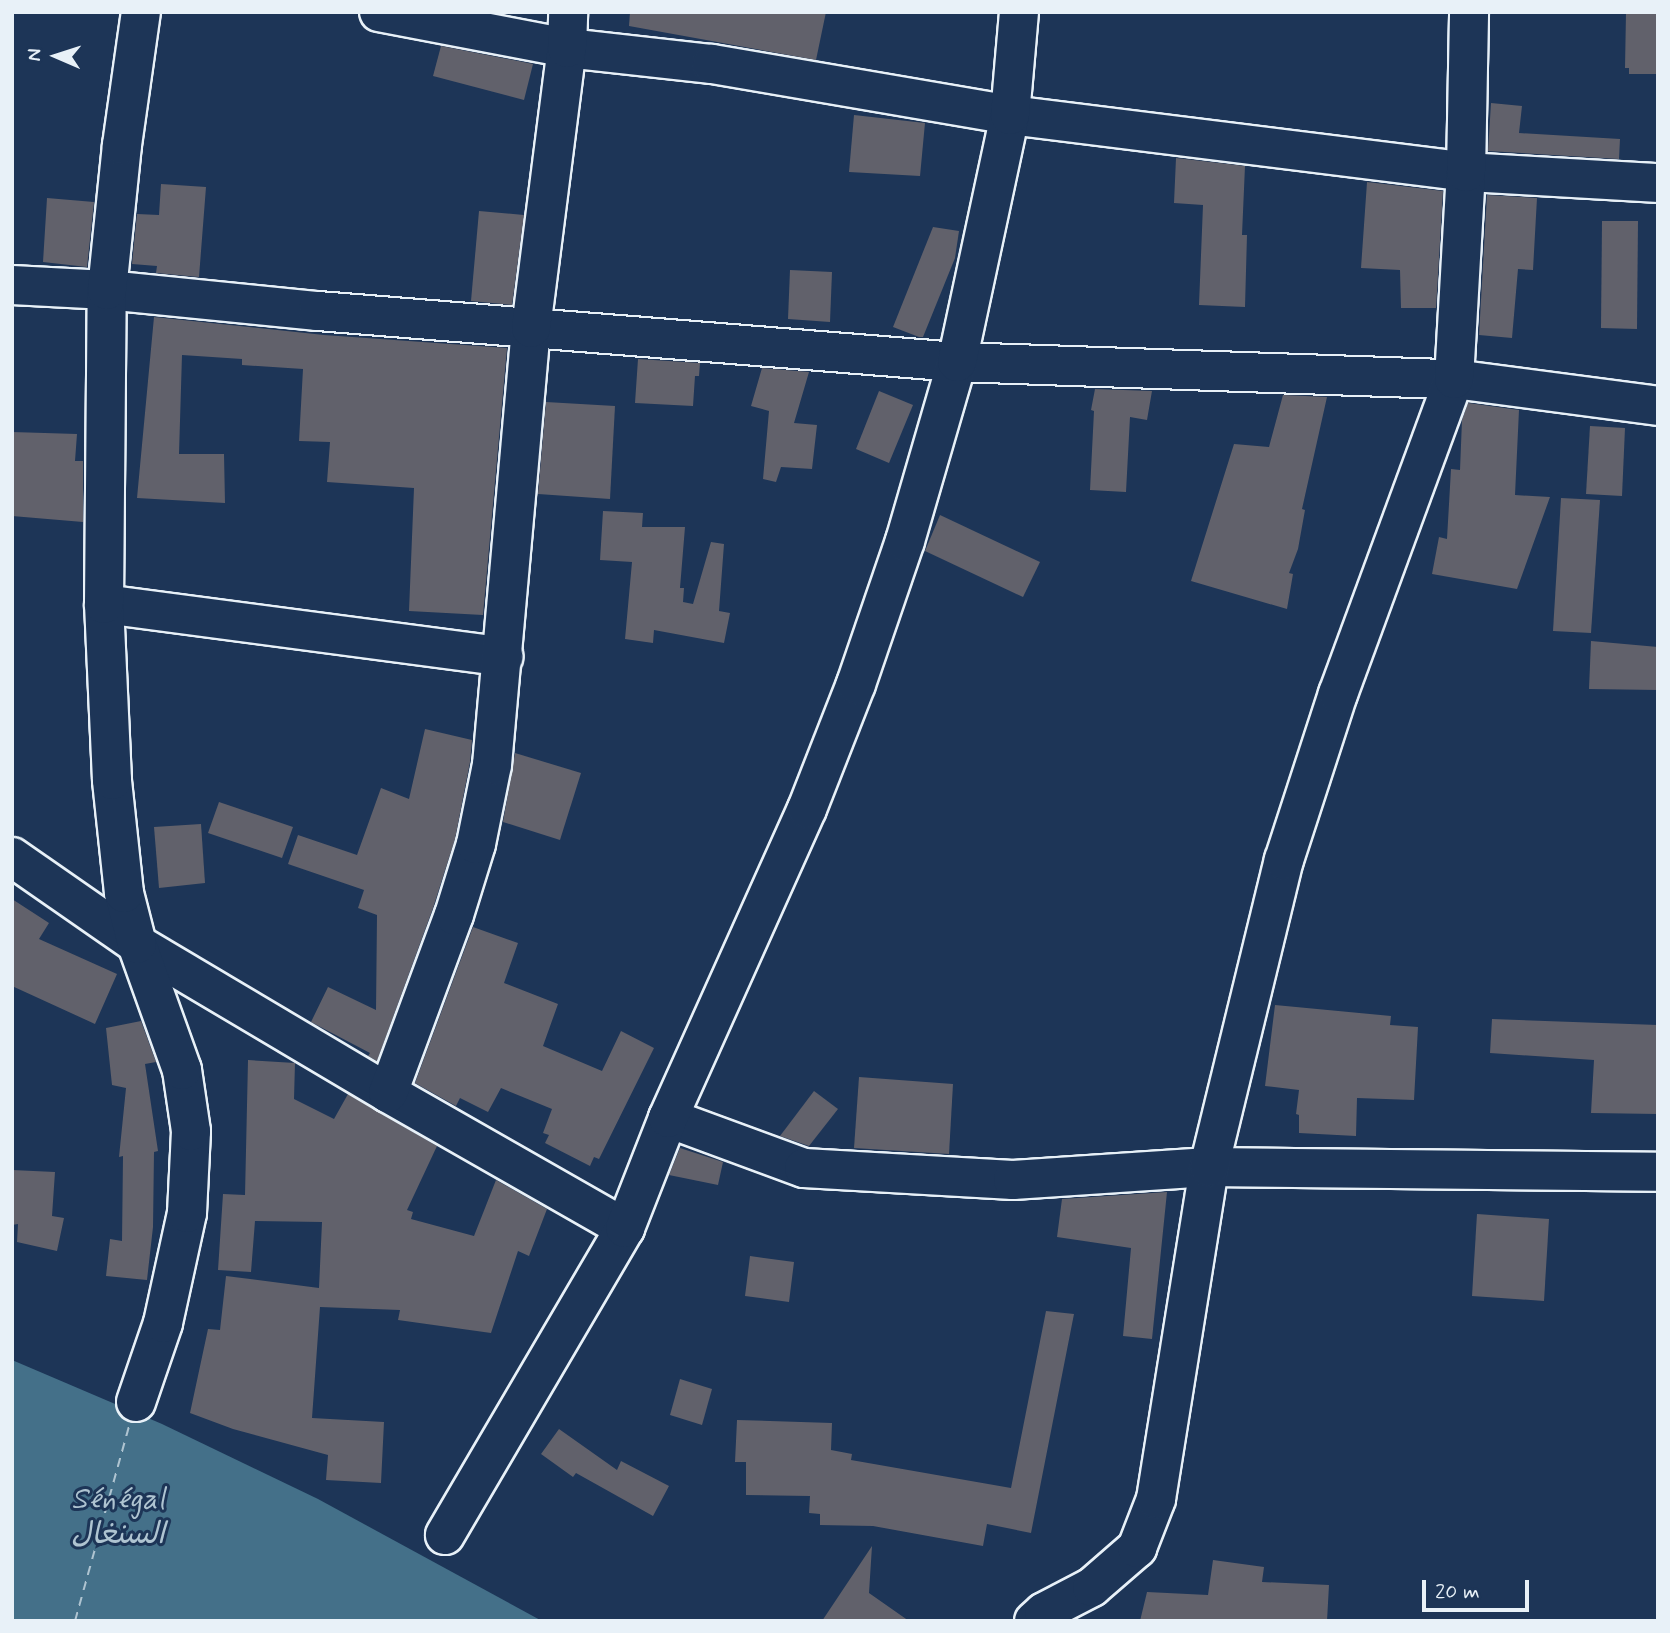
<!DOCTYPE html>
<html>
<head>
<meta charset="utf-8">
<style>
  body { margin:0 }
  #map { position:relative; width:1670px; height:1633px; overflow:hidden; background:#1d3557; font-family:Mynerve,"Playpen Sans Arabic",sans-serif }
  div>[style] { position:absolute }
  .water>* { inset:0; background:#447089 }
  .ferry>* { height:2px; margin-top:-1px; transform-origin:0; background:repeating-linear-gradient(90deg,#afc4d1 0 9px,transparent 0 16px) }
  .building>* { inset:0; background:#61616b }
  .roads { filter:drop-shadow(2px 0 #e8f1f8) drop-shadow(-2px 0 #e8f1f8) drop-shadow(0 2px #e8f1f8) drop-shadow(0 -2px #e8f1f8) }
  .minor>* { height:38px; margin:-19px; padding:0 19px; transform-origin:19px; border-radius:19px; background:#1d3557 }
  .major>* { height:38px; margin:-19px; padding:0 19px; transform-origin:19px; border-radius:19px; background:#1d3557 }
  span { translate:-50% -50%; white-space:nowrap; text-align:center; line-height:1.15; -webkit-text-stroke:6px #1d3557; paint-order:stroke }
  .water-label { font-size:30px; color:#afc4d1; font-style:italic }
  .frame { position:absolute; inset:0; border:14px solid #e8f1f8; pointer-events:none }
  .north { position:absolute; left:21px; top:21px; width:70px; height:70px; -webkit-text-stroke:5px #1d3557; paint-order:stroke; rotate:273deg; font-size:19px; font-weight:700; line-height:28px; text-align:center; color:#e8f1f8 }
  .north::after { content:''; display:block; margin:auto; width:24px; height:32px; background:#e8f1f8; clip-path:polygon(50% 0,100% 100%,50% 72%,0 100%) }
  .scale { position:absolute; left:1422px; top:1580px; width:107px; height:32px; box-sizing:border-box; border:4px solid #e8f1f8; border-top:0; padding-left:9px; font-size:21px; line-height:24px; white-space:nowrap; color:#e8f1f8; -webkit-text-stroke:5px #1d3557; paint-order:stroke }
</style>
</head>
<body>
<div id="map">
  <div class="water">
    <div style="clip-path:polygon(12px 1360px,162px 1424px,318px 1499px,542px 1621px,12px 1621px)"></div>
  </div>
  <div class="ferry">
    <div style="left:75px;top:1621px;width:210px;rotate:-74.5deg"></div>
  </div>
  <div class="building">
    <div style="clip-path:polygon(630px 12px,826px 12px,816px 60px,629px 26px)"></div>
    <div style="clip-path:polygon(1626px 12px,1658px 12px,1658px 74px,1629px 74px,1629px 68px,1625px 68px)"></div>
    <div style="clip-path:polygon(441px 46px,533px 64px,524px 100px,433px 76px)"></div>
    <div style="clip-path:polygon(1491px 103px,1522px 106px,1519px 133px,1620px 139px,1619px 159px,1488px 151px)"></div>
    <div style="clip-path:polygon(854px 115px,925px 123px,920px 176px,849px 172px)"></div>
    <div style="clip-path:polygon(1176px 158px,1245px 166px,1242px 235px,1247px 235px,1245px 307px,1199px 305px,1203px 205px,1174px 203px)"></div>
    <div style="clip-path:polygon(1367px 182px,1443px 191px,1436px 308px,1401px 308px,1400px 270px,1361px 268px)"></div>
    <div style="clip-path:polygon(161px 184px,206px 187px,199px 277px,156px 273px,157px 266px,132px 264px,137px 214px,159px 215px)"></div>
    <div style="clip-path:polygon(1487px 195px,1537px 198px,1533px 270px,1518px 269px,1512px 338px,1479px 335px)"></div>
    <div style="clip-path:polygon(47px 198px,94px 202px,87px 267px,43px 262px)"></div>
    <div style="clip-path:polygon(479px 211px,524px 215px,512px 305px,471px 301px)"></div>
    <div style="clip-path:polygon(1602px 221px,1638px 221px,1637px 329px,1601px 328px)"></div>
    <div style="clip-path:polygon(933px 227px,959px 231px,955px 258px,923px 337px,919px 337px,893px 327px)"></div>
    <div style="clip-path:polygon(790px 270px,832px 272px,830px 322px,788px 319px)"></div>
    <div style="clip-path:polygon(154px 317px,324px 335px,507px 348px,483px 615px,409px 611px,414px 488px,327px 482px,330px 442px,299px 441px,303px 369px,242px 365px,242px 359px,182px 355px,179px 454px,224px 454px,225px 503px,137px 498px)"></div>
    <div style="clip-path:polygon(638px 359px,700px 363px,699px 376px,695px 376px,693px 406px,635px 403px)"></div>
    <div style="clip-path:polygon(762px 368px,809px 372px,794px 423px,817px 425px,812px 469px,781px 467px,776px 482px,763px 479px,769px 411px,751px 406px)"></div>
    <div style="clip-path:polygon(1095px 389px,1152px 391px,1147px 420px,1130px 417px,1126px 492px,1090px 490px,1094px 411px,1091px 410px)"></div>
    <div style="clip-path:polygon(879px 391px,913px 405px,889px 463px,856px 449px)"></div>
    <div style="clip-path:polygon(1283px 395px,1327px 397px,1302px 509px,1305px 510px,1298px 549px,1289px 573px,1293px 574px,1287px 609px,1191px 581px,1234px 444px,1269px 447px)"></div>
    <div style="clip-path:polygon(546px 402px,615px 406px,610px 499px,538px 494px)"></div>
    <div style="clip-path:polygon(1468px 403px,1519px 410px,1515px 495px,1550px 497px,1517px 589px,1432px 574px,1439px 537px,1447px 539px,1451px 469px,1460px 470px,1462px 420px)"></div>
    <div style="clip-path:polygon(1590px 426px,1625px 428px,1622px 496px,1586px 494px)"></div>
    <div style="clip-path:polygon(12px 432px,77px 434px,75px 461px,83px 461px,83px 522px,12px 516px)"></div>
    <div style="clip-path:polygon(1561px 498px,1600px 500px,1591px 633px,1553px 631px)"></div>
    <div style="clip-path:polygon(603px 511px,643px 513px,642px 527px,685px 527px,680px 588px,684px 588px,683px 602px,693px 604px,711px 542px,724px 544px,719px 611px,730px 613px,724px 643px,654px 630px,653px 643px,625px 639px,632px 562px,600px 560px)"></div>
    <div style="clip-path:polygon(940px 515px,1040px 562px,1023px 597px,925px 551px)"></div>
    <div style="clip-path:polygon(1591px 641px,1658px 647px,1658px 690px,1589px 689px)"></div>
    <div style="clip-path:polygon(425px 729px,472px 740px,470px 762px,455px 839px,433px 908px,377px 1061px,368px 1056px,370px 1053px,311px 1022px,328px 987px,376px 1010px,377px 915px,358px 908px,364px 890px,288px 864px,298px 835px,357px 855px,381px 788px,409px 799px)"></div>
    <div style="clip-path:polygon(515px 753px,581px 773px,560px 840px,503px 822px)"></div>
    <div style="clip-path:polygon(219px 802px,293px 827px,282px 858px,208px 833px)"></div>
    <div style="clip-path:polygon(201px 824px,205px 883px,159px 888px,154px 827px)"></div>
    <div style="clip-path:polygon(12px 899px,49px 923px,39px 939px,117px 974px,95px 1024px,12px 986px)"></div>
    <div style="clip-path:polygon(473px 927px,518px 943px,504px 983px,558px 1004px,543px 1046px,602px 1071px,621px 1031px,654px 1048px,599px 1159px,594px 1157px,590px 1166px,545px 1143px,549px 1135px,543px 1133px,552px 1109px,501px 1088px,488px 1112px,460px 1098px,456px 1106px,415px 1083px)"></div>
    <div style="clip-path:polygon(1275px 1005px,1391px 1016px,1390px 1025px,1418px 1027px,1414px 1100px,1357px 1098px,1356px 1136px,1299px 1133px,1299px 1115px,1296px 1114px,1299px 1090px,1265px 1086px)"></div>
    <div style="clip-path:polygon(1492px 1019px,1658px 1025px,1658px 1114px,1591px 1113px,1594px 1060px,1490px 1053px)"></div>
    <div style="clip-path:polygon(141px 1021px,156px 1062px,145px 1064px,158px 1151px,154px 1152px,153px 1227px,147px 1280px,106px 1276px,110px 1239px,122px 1241px,123px 1156px,119px 1157px,126px 1088px,112px 1085px,106px 1028px)"></div>
    <div style="clip-path:polygon(248px 1060px,295px 1063px,294px 1099px,334px 1119px,348px 1094px,437px 1146px,407px 1210px,413px 1212px,411px 1219px,474px 1236px,496px 1180px,547px 1209px,529px 1256px,518px 1251px,491px 1333px,398px 1320px,400px 1310px,320px 1307px,312px 1418px,384px 1422px,381px 1483px,326px 1480px,328px 1455px,233px 1429px,190px 1413px,208px 1329px,220px 1330px,226px 1276px,319px 1288px,322px 1222px,255px 1221px,251px 1272px,218px 1270px,223px 1194px,245px 1195px)"></div>
    <div style="clip-path:polygon(859px 1077px,953px 1084px,949px 1154px,854px 1148px)"></div>
    <div style="clip-path:polygon(814px 1091px,838px 1109px,809px 1146px,780px 1136px)"></div>
    <div style="clip-path:polygon(680px 1148px,723px 1162px,718px 1185px,669px 1175px)"></div>
    <div style="clip-path:polygon(12px 1170px,55px 1172px,52px 1216px,64px 1218px,57px 1251px,17px 1242px,18px 1224px,12px 1225px)"></div>
    <div style="clip-path:polygon(1167px 1192px,1152px 1339px,1123px 1336px,1131px 1248px,1057px 1237px,1062px 1199px)"></div>
    <div style="clip-path:polygon(1477px 1214px,1549px 1219px,1544px 1301px,1472px 1296px)"></div>
    <div style="clip-path:polygon(750px 1256px,794px 1262px,789px 1302px,745px 1296px)"></div>
    <div style="clip-path:polygon(1046px 1311px,1074px 1314px,1031px 1533px,987px 1524px,983px 1546px,873px 1526px,820px 1525px,820px 1514px,809px 1513px,810px 1496px,746px 1495px,746px 1462px,735px 1462px,737px 1420px,832px 1423px,831px 1450px,852px 1454px,851px 1460px,1011px 1488px)"></div>
    <div style="clip-path:polygon(680px 1379px,712px 1389px,702px 1425px,670px 1415px)"></div>
    <div style="clip-path:polygon(559px 1429px,617px 1470px,621px 1461px,669px 1486px,653px 1516px,576px 1473px,573px 1477px,541px 1454px)"></div>
    <div style="clip-path:polygon(872px 1546px,869px 1593px,909px 1621px,822px 1621px)"></div>
    <div style="clip-path:polygon(1213px 1560px,1264px 1567px,1262px 1582px,1329px 1585px,1327px 1621px,1140px 1621px,1147px 1592px,1208px 1595px)"></div>
  </div>
  <div class="roads">
    <div class="minor">
      <div style="left:379px;top:12px;width:191px;rotate:10.8deg"></div>
      <div style="left:567px;top:48px;width:146px;rotate:6.3deg"></div>
      <div style="left:712px;top:64px;width:302px;rotate:9.7deg"></div>
      <div style="left:1010px;top:115px;width:460px;rotate:7.1deg"></div>
      <div style="left:1466px;top:172px;width:192px;rotate:3.3deg"></div>
      <div style="left:12px;top:285px;width:95px;rotate:3deg"></div>
      <div style="left:107px;top:290px;width:212px;rotate:5.7deg"></div>
      <div style="left:318px;top:311px;width:641px;rotate:4.56deg"></div>
      <div style="left:957px;top:362px;width:497px;rotate:2deg"></div>
      <div style="left:1454px;top:379px;width:206px;rotate:7.5deg"></div>
      <div style="left:104px;top:604px;width:403px;rotate:7.5deg"></div>
      <div style="left:12px;top:857px;width:152px;rotate:34.8deg"></div>
      <div style="left:137px;top:944px;width:292px;rotate:30.7deg"></div>
      <div style="left:388px;top:1093px;width:273px;rotate:29.7deg"></div>
      <div style="left:625px;top:1228px;width:356px;rotate:120.4deg"></div>
      <div style="left:388px;top:1093px;width:190px;rotate:-69.7deg"></div>
      <div style="left:454px;top:915px;width:74px;rotate:-72.8deg"></div>
      <div style="left:476px;top:844px;width:81px;rotate:-78.6deg"></div>
      <div style="left:492px;top:765px;width:439px;rotate:-84.9deg"></div>
      <div style="left:531px;top:328px;width:282px;rotate:-82.7deg"></div>
      <div style="left:567px;top:48px;width:36px;rotate:-88deg"></div>
      <div style="left:668px;top:1118px;width:145px;rotate:20.2deg"></div>
      <div style="left:804px;top:1168px;width:209px;rotate:3.3deg"></div>
      <div style="left:1013px;top:1180px;width:196px;rotate:-3.8deg"></div>
      <div style="left:1209px;top:1167px;width:449px;rotate:0.6deg"></div>
      <div style="left:136px;top:1402px;width:83px;rotate:-71.1deg"></div>
      <div style="left:163px;top:1323px;width:113px;rotate:-77.7deg"></div>
      <div style="left:187px;top:1213px;width:82px;rotate:-87.2deg"></div>
      <div style="left:191px;top:1131px;width:62px;rotate:-98.4deg"></div>
      <div style="left:182px;top:1070px;width:134px;rotate:-109.7deg"></div>
      <div style="left:137px;top:944px;width:53px;rotate:-104.3deg"></div>
      <div style="left:124px;top:893px;width:114px;rotate:-96.1deg"></div>
      <div style="left:112px;top:780px;width:176px;rotate:-92.6deg"></div>
      <div style="left:104px;top:604px;width:314px;rotate:-89.5deg"></div>
      <div style="left:107px;top:290px;width:146px;rotate:-84.1deg"></div>
      <div style="left:122px;top:145px;width:134px;rotate:-81.9deg"></div>
      <div style="left:1034px;top:1621px;width:13px;rotate:-42deg"></div>
      <div style="left:1044px;top:1612px;width:54px;rotate:-27.5deg"></div>
      <div style="left:1092px;top:1587px;width:60px;rotate:-40.9deg"></div>
      <div style="left:1137px;top:1548px;width:53px;rotate:-68.8deg"></div>
      <div style="left:1156px;top:1499px;width:336px;rotate:-80.9deg"></div>
      <div style="left:1209px;top:1167px;width:316px;rotate:-76.3deg"></div>
      <div style="left:1284px;top:860px;width:175px;rotate:-72deg"></div>
      <div style="left:1338px;top:694px;width:336px;rotate:-69.8deg"></div>
      <div style="left:1454px;top:379px;width:207px;rotate:-86.7deg"></div>
      <div style="left:1466px;top:172px;width:160px;rotate:-88.9deg"></div>
    </div>
    <div class="major">
      <div style="left:625px;top:1228px;width:118px;rotate:-68.6deg"></div>
      <div style="left:668px;top:1118px;width:339px;rotate:-65.8deg"></div>
      <div style="left:807px;top:809px;width:134px;rotate:-68.6deg"></div>
      <div style="left:856px;top:684px;width:151px;rotate:-71.1deg"></div>
      <div style="left:905px;top:541px;width:186px;rotate:-73.8deg"></div>
      <div style="left:957px;top:362px;width:253px;rotate:-77.9deg"></div>
      <div style="left:1010px;top:115px;width:103px;rotate:-85deg"></div>
    </div>
  </div>
  <div class="water-label">
    <span style="left:118px;top:1517px">Sénégal<br>السنغال</span>
  </div>
  <div class="frame"></div>
  <div class="north">N</div>
  <div class="scale">20 m</div>
</div>
</body>
</html>
